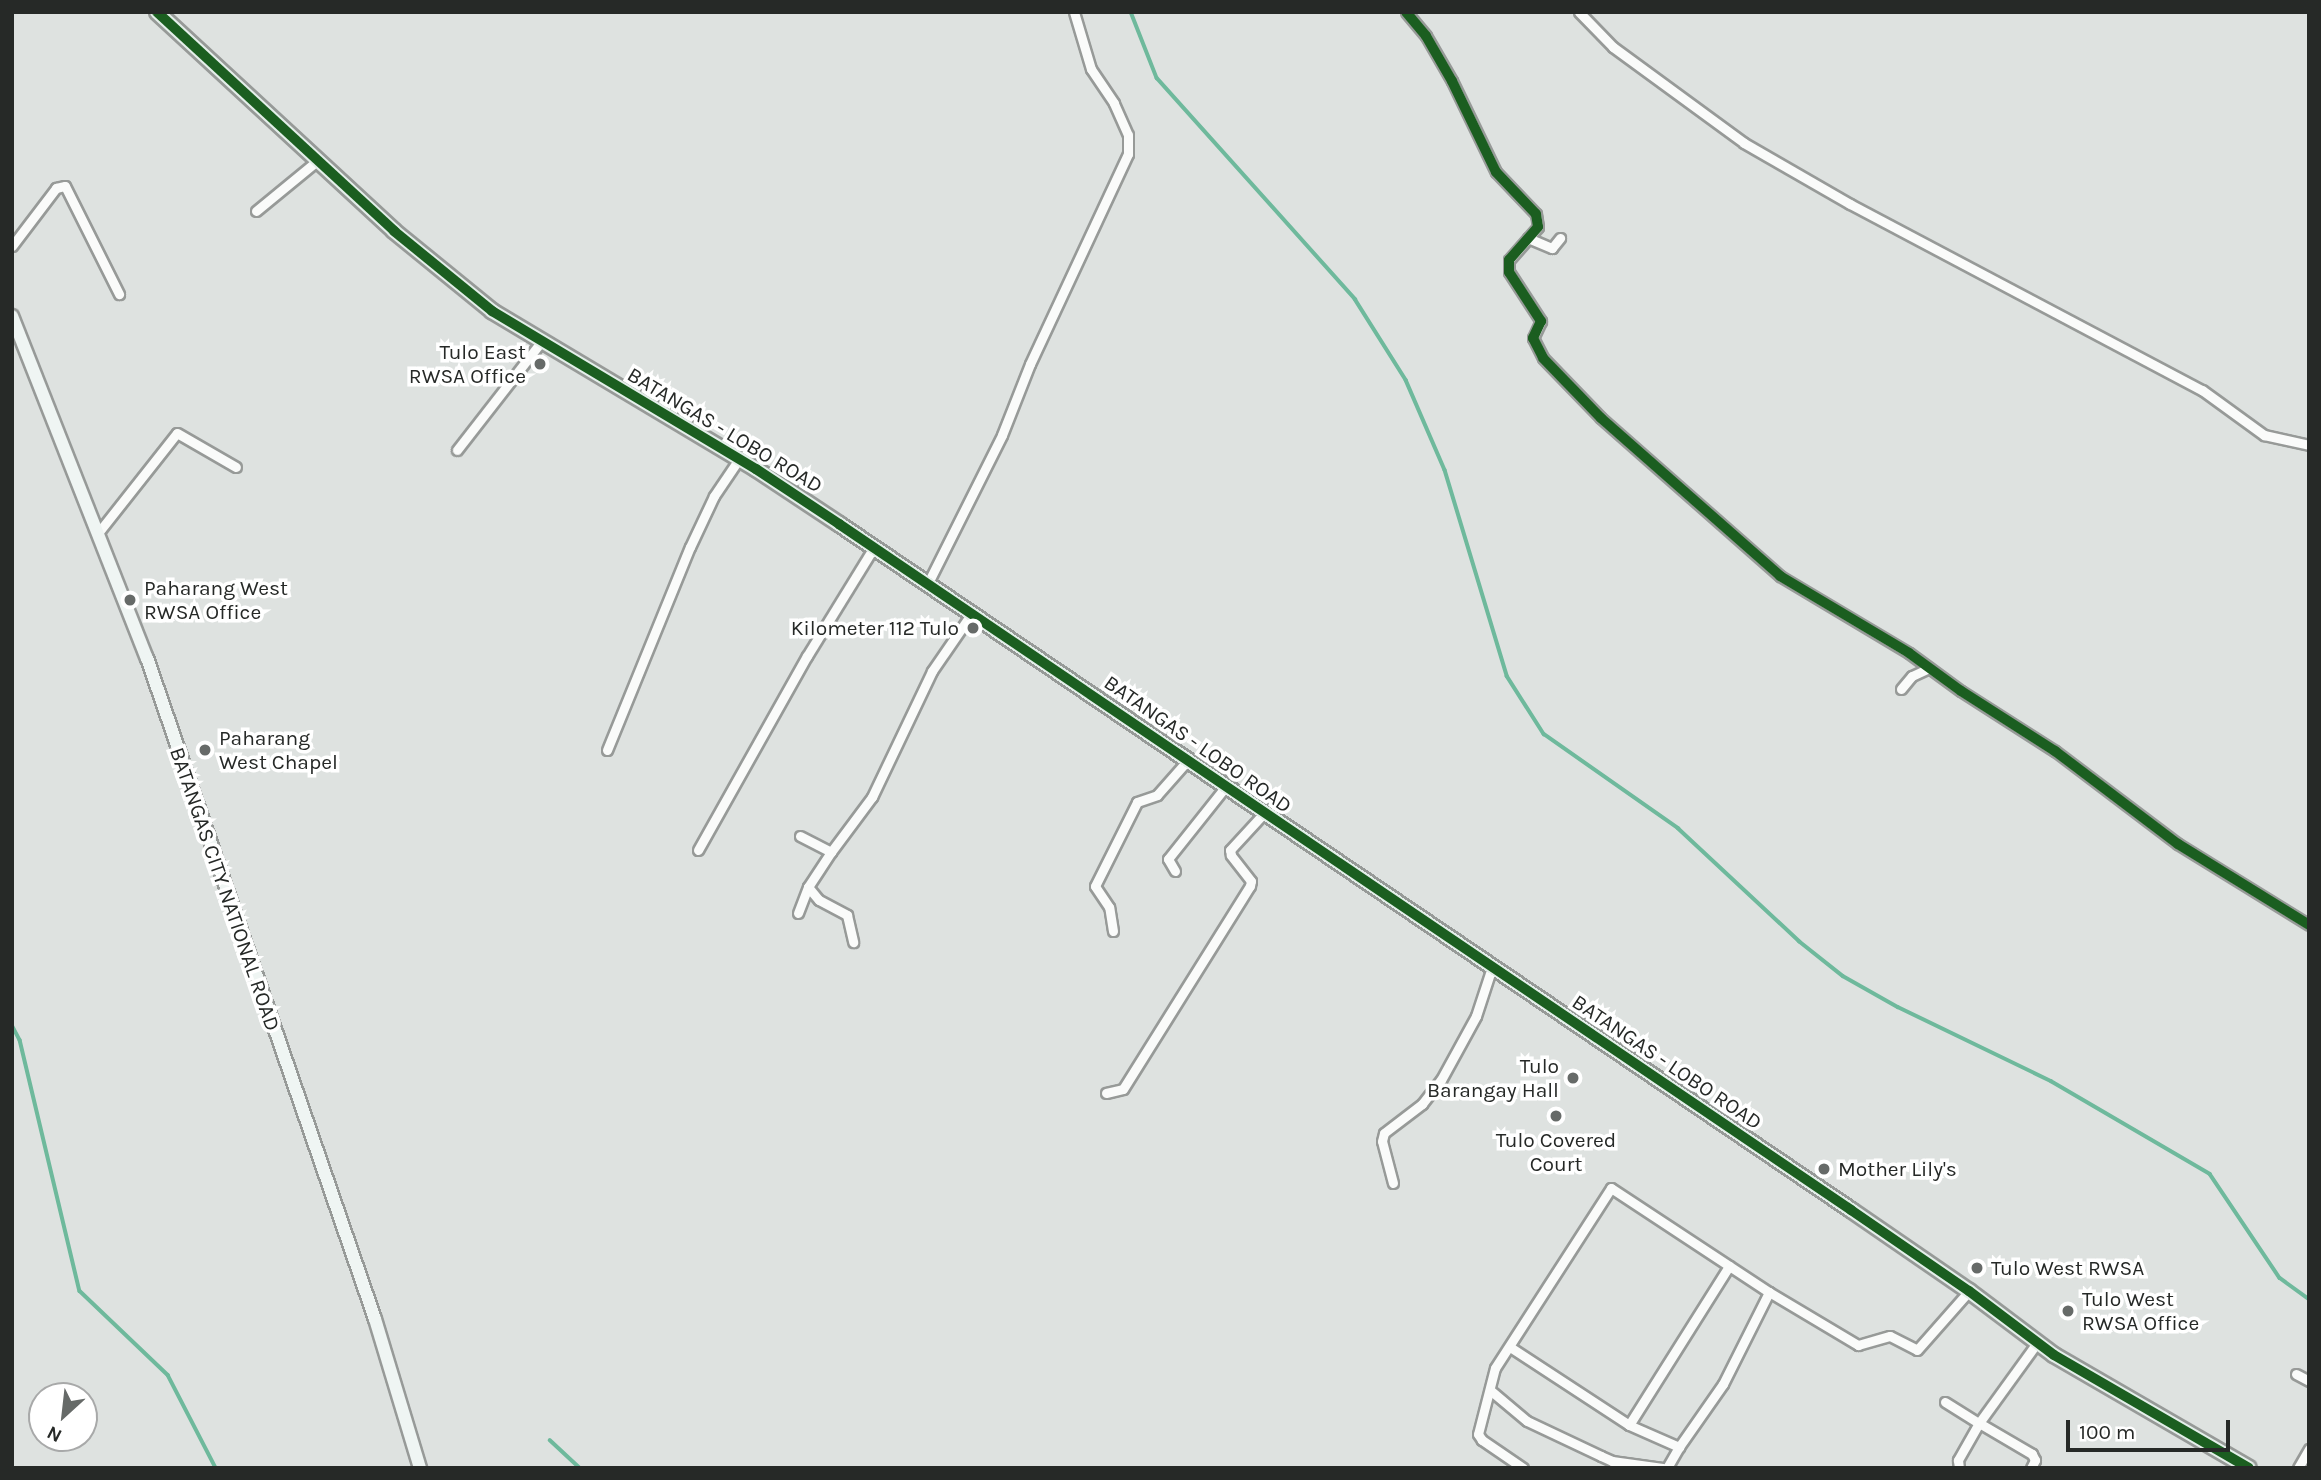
<!DOCTYPE html>
<html>
<head>
<meta charset="utf-8">
<style>
  body { margin:0 }
  #map { position:relative; width:2321px; height:1480px; overflow:hidden; background:#dee2e0; font-family:Karla,sans-serif }
  div>[style] { position:absolute }
  .stream>* { height:3.5px; margin:-1.75px; padding:0 1.75px; transform-origin:1.75px; border-radius:1.75px; background:#6eb99c }
  .roads { filter:drop-shadow(2px 0 #979a98) drop-shadow(-2px 0 #979a98) drop-shadow(0 2px #979a98) drop-shadow(0 -2px #979a98) }
  .street>* { height:9px; margin:-4.5px; padding:0 4.5px; transform-origin:4.5px; border-radius:4.5px; background:#fafbfa }
  .secondary>* { height:12px; margin:-6px; padding:0 6px; transform-origin:6px; border-radius:6px; background:#eff5f3 }
  .primary>* { height:14px; margin:-7px; padding:0 7px; transform-origin:7px; border-radius:7px; background:#e4efea }
  .cycleway>* { height:10px; margin:-5px; padding:0 5px; transform-origin:5px; border-radius:5px; background:#1b5e20 }
  .dots>* { width:19px; height:19px; translate:-50% -50%; box-sizing:border-box; border:4px solid #fff; border-radius:50% }
  span { translate:-50% -50%; white-space:nowrap; text-align:center; line-height:1.15; -webkit-text-stroke:7px #fff; paint-order:stroke }
  .poi-label { font-size:21px; color:#262927 }
  .right { translate:-100% -50%; text-align:right }
  .left { translate:0 -50%; text-align:left }
  .street-label { font-size:21px; color:#262927 }
  .frame { position:absolute; inset:0; border:14px solid #262927; pointer-events:none }
  .north { position:absolute; left:28px; top:1382px; width:70px; height:70px; box-sizing:border-box; background:#fff; border:2px solid #a8a9a9; border-radius:50%; rotate:207deg; font-size:19px; font-weight:700; line-height:28px; text-align:center; color:#262927 }
  .north::after { content:''; display:block; margin:auto; width:24px; height:32px; background:#666a68; clip-path:polygon(50% 0,100% 100%,50% 72%,0 100%) }
  .scale { position:absolute; left:2066px; top:1420px; width:164px; height:32px; box-sizing:border-box; border:4px solid #262927; border-top:0; padding-left:9px; font-size:21px; line-height:24px; white-space:nowrap; color:#262927; -webkit-text-stroke:5px #fff; paint-order:stroke }
</style>
</head>
<body>
<div id="map">
  <div class="stream">
    <div style="left:1131px;top:12px;width:71px;rotate:68.5deg"></div>
    <div style="left:1157px;top:78px;width:297px;rotate:48.1deg"></div>
    <div style="left:1355px;top:299px;width:96px;rotate:57.8deg"></div>
    <div style="left:1406px;top:380px;width:98px;rotate:66.6deg"></div>
    <div style="left:1445px;top:470px;width:215px;rotate:73.2deg"></div>
    <div style="left:1507px;top:676px;width:69px;rotate:57.5deg"></div>
    <div style="left:1544px;top:734px;width:164px;rotate:35deg"></div>
    <div style="left:1678px;top:828px;width:166px;rotate:43deg"></div>
    <div style="left:1799px;top:941px;width:56px;rotate:38.5deg"></div>
    <div style="left:1843px;top:976px;width:63px;rotate:29.4deg"></div>
    <div style="left:1898px;top:1007px;width:170px;rotate:25.8deg"></div>
    <div style="left:2051px;top:1081px;width:184px;rotate:30.3deg"></div>
    <div style="left:2210px;top:1174px;width:125px;rotate:56.1deg"></div>
    <div style="left:2280px;top:1278px;width:36px;rotate:36deg"></div>
    <div style="left:12px;top:1025px;width:17px;rotate:62deg"></div>
    <div style="left:20px;top:1040px;width:258px;rotate:76.6deg"></div>
    <div style="left:80px;top:1291px;width:122px;rotate:43.7deg"></div>
    <div style="left:168px;top:1375px;width:105px;rotate:62.7deg"></div>
    <div style="left:550px;top:1440px;width:41px;rotate:43deg"></div>
  </div>
  <div class="roads">
    <div class="street">
      <div style="left:1406px;top:12px;width:31px;rotate:50deg"></div>
      <div style="left:1426px;top:36px;width:52px;rotate:60deg"></div>
      <div style="left:1452px;top:81px;width:101px;rotate:64.2deg"></div>
      <div style="left:1496px;top:172px;width:58px;rotate:46.4deg"></div>
      <div style="left:1536px;top:214px;width:13px;rotate:81deg"></div>
      <div style="left:1538px;top:227px;width:44px;rotate:131.3deg"></div>
      <div style="left:1509px;top:260px;width:12px;rotate:90deg"></div>
      <div style="left:1509px;top:272px;width:59px;rotate:56.9deg"></div>
      <div style="left:1541px;top:321px;width:19px;rotate:115deg"></div>
      <div style="left:1533px;top:338px;width:22px;rotate:63deg"></div>
      <div style="left:1543px;top:358px;width:83px;rotate:46deg"></div>
      <div style="left:1601px;top:418px;width:239px;rotate:41.4deg"></div>
      <div style="left:1780px;top:576px;width:150px;rotate:30.8deg"></div>
      <div style="left:1909px;top:653px;width:64px;rotate:36.2deg"></div>
      <div style="left:1961px;top:691px;width:112px;rotate:32.6deg"></div>
      <div style="left:2055px;top:751px;width:154px;rotate:37.1deg"></div>
      <div style="left:2178px;top:844px;width:154px;rotate:31.7deg"></div>
      <div style="left:1579px;top:12px;width:49px;rotate:45.8deg"></div>
      <div style="left:1613px;top:47px;width:162px;rotate:36.2deg"></div>
      <div style="left:1744px;top:143px;width:122px;rotate:29.9deg"></div>
      <div style="left:1850px;top:204px;width:398px;rotate:27.9deg"></div>
      <div style="left:2202px;top:390px;width:77px;rotate:36deg"></div>
      <div style="left:2264px;top:435px;width:46px;rotate:12.5deg"></div>
      <div style="left:256px;top:211px;width:80px;rotate:-39.4deg"></div>
      <div style="left:1528px;top:238px;width:26px;rotate:23deg"></div>
      <div style="left:1552px;top:248px;width:13px;rotate:-51deg"></div>
      <div style="left:12px;top:246px;width:73px;rotate:-52.8deg"></div>
      <div style="left:56px;top:188px;width:9px;rotate:-13deg"></div>
      <div style="left:65px;top:186px;width:121px;rotate:63.4deg"></div>
      <div style="left:457px;top:450px;width:137px;rotate:-52.1deg"></div>
      <div style="left:98px;top:533px;width:127px;rotate:-51.7deg"></div>
      <div style="left:177px;top:433px;width:68px;rotate:30deg"></div>
      <div style="left:928px;top:583px;width:165px;rotate:-63.4deg"></div>
      <div style="left:1002px;top:435px;width:76px;rotate:-68.5deg"></div>
      <div style="left:1030px;top:364px;width:232px;rotate:-65deg"></div>
      <div style="left:1128px;top:154px;width:19px;rotate:-90deg"></div>
      <div style="left:1128px;top:135px;width:35px;rotate:-114deg"></div>
      <div style="left:1114px;top:103px;width:41px;rotate:-124.1deg"></div>
      <div style="left:1091px;top:69px;width:59px;rotate:-106.6deg"></div>
      <div style="left:1901px;top:689px;width:17px;rotate:-50deg"></div>
      <div style="left:1912px;top:676px;width:19px;rotate:-25deg"></div>
      <div style="left:607px;top:750px;width:219px;rotate:-67.8deg"></div>
      <div style="left:690px;top:547px;width:56px;rotate:-64.8deg"></div>
      <div style="left:714px;top:496px;width:45px;rotate:-56deg"></div>
      <div style="left:800px;top:836px;width:35px;rotate:27deg"></div>
      <div style="left:698px;top:850px;width:223px;rotate:-60.7deg"></div>
      <div style="left:807px;top:656px;width:128px;rotate:-58.4deg"></div>
      <div style="left:1175px;top:871px;width:14px;rotate:-120deg"></div>
      <div style="left:1168px;top:859px;width:93px;rotate:-51.5deg"></div>
      <div style="left:808px;top:887px;width:17px;rotate:50deg"></div>
      <div style="left:819px;top:900px;width:32px;rotate:28deg"></div>
      <div style="left:847px;top:915px;width:28px;rotate:77deg"></div>
      <div style="left:798px;top:913px;width:28px;rotate:-69deg"></div>
      <div style="left:808px;top:887px;width:42px;rotate:-56.7deg"></div>
      <div style="left:831px;top:852px;width:69px;rotate:-53.3deg"></div>
      <div style="left:872px;top:797px;width:140px;rotate:-64.5deg"></div>
      <div style="left:932px;top:671px;width:70px;rotate:-55.4deg"></div>
      <div style="left:1113px;top:931px;width:24px;rotate:-99deg"></div>
      <div style="left:1109px;top:907px;width:25px;rotate:-124deg"></div>
      <div style="left:1095px;top:886px;width:94px;rotate:-63.4deg"></div>
      <div style="left:1137px;top:802px;width:21px;rotate:-19deg"></div>
      <div style="left:1157px;top:795px;width:47px;rotate:-48.5deg"></div>
      <div style="left:1106px;top:1093px;width:17px;rotate:-13deg"></div>
      <div style="left:1123px;top:1089px;width:239px;rotate:-58deg"></div>
      <div style="left:1250px;top:886px;width:5px;rotate:-79deg"></div>
      <div style="left:1251px;top:881px;width:33px;rotate:-128deg"></div>
      <div style="left:1231px;top:855px;width:5px;rotate:-101deg"></div>
      <div style="left:1230px;top:850px;width:50px;rotate:-47.4deg"></div>
      <div style="left:1393px;top:1183px;width:43px;rotate:-104.7deg"></div>
      <div style="left:1382px;top:1141px;width:8px;rotate:-76deg"></div>
      <div style="left:1384px;top:1133px;width:48px;rotate:-37.3deg"></div>
      <div style="left:1422px;top:1104px;width:31px;rotate:-52deg"></div>
      <div style="left:1441px;top:1080px;width:73px;rotate:-61.3deg"></div>
      <div style="left:1476px;top:1016px;width:52px;rotate:-71.9deg"></div>
      <div style="left:1510px;top:1347px;width:142px;rotate:33.2deg"></div>
      <div style="left:1629px;top:1425px;width:55px;rotate:23.7deg"></div>
      <div style="left:1679px;top:1447px;width:24px;rotate:120deg"></div>
      <div style="left:2296px;top:1374px;width:15px;rotate:28deg"></div>
      <div style="left:1490px;top:1390px;width:48px;rotate:40deg"></div>
      <div style="left:1527px;top:1421px;width:82px;rotate:25.3deg"></div>
      <div style="left:1601px;top:1456px;width:12px;rotate:24deg"></div>
      <div style="left:1612px;top:1461px;width:51px;rotate:7.8deg"></div>
      <div style="left:1945px;top:1402px;width:40px;rotate:32deg"></div>
      <div style="left:1979px;top:1423px;width:43px;rotate:119.6deg"></div>
      <div style="left:1958px;top:1460px;width:8px;rotate:83deg"></div>
      <div style="left:1629px;top:1425px;width:188px;rotate:-57.8deg"></div>
      <div style="left:1679px;top:1447px;width:77px;rotate:-55.1deg"></div>
      <div style="left:1723px;top:1384px;width:103px;rotate:-63.4deg"></div>
      <div style="left:1523px;top:1468px;width:50px;rotate:-145.7deg"></div>
      <div style="left:1482px;top:1440px;width:7px;rotate:-124deg"></div>
      <div style="left:1478px;top:1434px;width:68px;rotate:-75.6deg"></div>
      <div style="left:1495px;top:1368px;width:214px;rotate:-57.2deg"></div>
      <div style="left:1611px;top:1188px;width:189px;rotate:33.4deg"></div>
      <div style="left:1769px;top:1292px;width:104px;rotate:30.8deg"></div>
      <div style="left:1858px;top:1345px;width:33px;rotate:-16deg"></div>
      <div style="left:1890px;top:1336px;width:30px;rotate:27deg"></div>
      <div style="left:1917px;top:1350px;width:79px;rotate:-48.6deg"></div>
      <div style="left:2031px;top:1468px;width:9px;rotate:-63deg"></div>
      <div style="left:2035px;top:1460px;width:7px;rotate:-117deg"></div>
      <div style="left:2032px;top:1454px;width:61px;rotate:-149.7deg"></div>
      <div style="left:1979px;top:1423px;width:99px;rotate:-54.1deg"></div>
      <div style="left:2298px;top:1468px;width:22px;rotate:-60deg"></div>
    </div>
    <div class="secondary">
      <div style="left:12px;top:316px;width:368px;rotate:68.5deg"></div>
      <div style="left:147px;top:658px;width:699px;rotate:70.97deg"></div>
      <div style="left:375px;top:1319px;width:156px;rotate:73.2deg"></div>
    </div>
    <div class="primary">
      <div style="left:157px;top:12px;width:323px;rotate:42.7deg"></div>
      <div style="left:394px;top:231px;width:127px;rotate:39.2deg"></div>
      <div style="left:492px;top:311px;width:308px;rotate:30.9deg"></div>
      <div style="left:756px;top:469px;width:100px;rotate:33.5deg"></div>
      <div style="left:839px;top:524px;width:1223px;rotate:34.13deg"></div>
      <div style="left:1851px;top:1210px;width:143px;rotate:34.5deg"></div>
      <div style="left:1969px;top:1291px;width:106px;rotate:37deg"></div>
      <div style="left:2054px;top:1355px;width:225px;rotate:30.1deg"></div>
    </div>
  </div>
  <div class="cycleway">
    <div style="left:157px;top:12px;width:323px;rotate:42.7deg"></div>
    <div style="left:394px;top:231px;width:127px;rotate:39.2deg"></div>
    <div style="left:492px;top:311px;width:308px;rotate:30.9deg"></div>
    <div style="left:756px;top:469px;width:100px;rotate:33.5deg"></div>
    <div style="left:839px;top:524px;width:1223px;rotate:34.13deg"></div>
    <div style="left:1851px;top:1210px;width:143px;rotate:34.5deg"></div>
    <div style="left:1969px;top:1291px;width:106px;rotate:37deg"></div>
    <div style="left:2054px;top:1355px;width:225px;rotate:30.1deg"></div>
    <div style="left:1406px;top:12px;width:31px;rotate:50deg"></div>
    <div style="left:1426px;top:36px;width:52px;rotate:60deg"></div>
    <div style="left:1452px;top:81px;width:101px;rotate:64.2deg"></div>
    <div style="left:1496px;top:172px;width:58px;rotate:46.4deg"></div>
    <div style="left:1536px;top:214px;width:13px;rotate:81deg"></div>
    <div style="left:1538px;top:227px;width:44px;rotate:131.3deg"></div>
    <div style="left:1509px;top:260px;width:12px;rotate:90deg"></div>
    <div style="left:1509px;top:272px;width:59px;rotate:56.9deg"></div>
    <div style="left:1541px;top:321px;width:19px;rotate:115deg"></div>
    <div style="left:1533px;top:338px;width:22px;rotate:63deg"></div>
    <div style="left:1543px;top:358px;width:83px;rotate:46deg"></div>
    <div style="left:1601px;top:418px;width:239px;rotate:41.4deg"></div>
    <div style="left:1780px;top:576px;width:150px;rotate:30.8deg"></div>
    <div style="left:1909px;top:653px;width:64px;rotate:36.2deg"></div>
    <div style="left:1961px;top:691px;width:112px;rotate:32.6deg"></div>
    <div style="left:2055px;top:751px;width:154px;rotate:37.1deg"></div>
    <div style="left:2178px;top:844px;width:154px;rotate:31.7deg"></div>
  </div>
  <div class="dots">
    <div style="left:540px;top:364px;background:#666a68"></div>
    <div style="left:130px;top:600px;background:#666a68"></div>
    <div style="left:973px;top:628px;background:#666a68"></div>
    <div style="left:205px;top:750px;background:#666a68"></div>
    <div style="left:1573px;top:1078px;background:#666a68"></div>
    <div style="left:1556px;top:1116px;background:#666a68"></div>
    <div style="left:1824px;top:1169px;background:#666a68"></div>
    <div style="left:1977px;top:1268px;background:#666a68"></div>
    <div style="left:2068px;top:1311px;background:#666a68"></div>
  </div>
  <div class="poi-label">
    <span class="right" style="left:526px;top:364px">Tulo East<br>RWSA Office</span>
    <span class="left" style="left:144px;top:600px">Paharang West<br>RWSA Office</span>
    <span class="right" style="left:959px;top:628px">Kilometer 112 Tulo</span>
    <span class="left" style="left:219px;top:750px">Paharang<br>West Chapel</span>
    <span class="right" style="left:1559px;top:1078px">Tulo<br>Barangay Hall</span>
    <span style="left:1556px;top:1152px">Tulo Covered<br>Court</span>
    <span class="left" style="left:1838px;top:1169px">Mother Lily's</span>
    <span class="left" style="left:1991px;top:1268px">Tulo West RWSA</span>
    <span class="left" style="left:2082px;top:1311px">Tulo West<br>RWSA Office</span>
  </div>
  <div class="street-label">
    <span style="left:725px;top:430px;rotate:31deg">BATANGAS - LOBO ROAD</span>
    <span style="left:1198px;top:744px;rotate:35deg">BATANGAS - LOBO ROAD</span>
    <span style="left:225px;top:889px;rotate:71deg">BATANGAS CITY NATIONAL ROAD</span>
    <span style="left:1667px;top:1062px;rotate:34deg">BATANGAS - LOBO ROAD</span>
  </div>
  <div class="frame"></div>
  <div class="north">N</div>
  <div class="scale">100 m</div>
</div>
</body>
</html>
